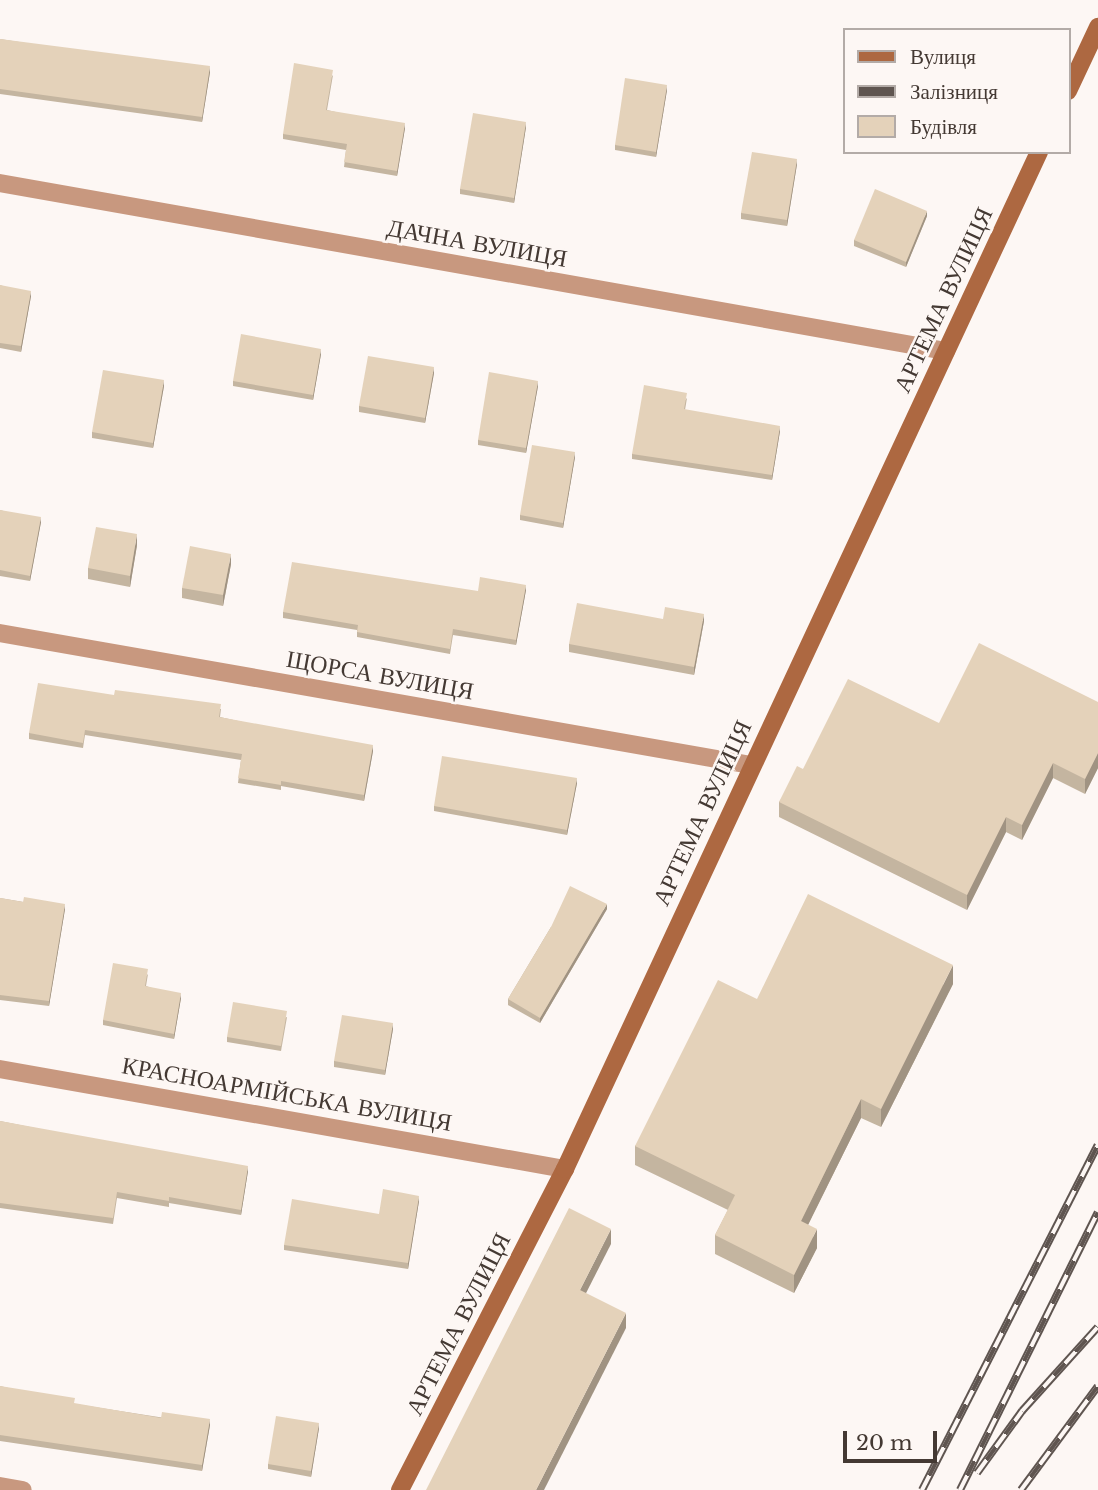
<!DOCTYPE html>
<html>
<head>
<meta charset="utf-8">
<style>
  body { margin:0 }
  #map { position:relative; width:1098px; height:1490px; overflow:hidden; background:#fdf7f4; font-family:"Libre Baskerville",serif }
  div>[style] { position:absolute }
  .street>* { height:18px; margin:-9px; padding:0 9px; transform-origin:9px; border-radius:9px; background:#c8987f }
  .secondary>* { height:18px; margin:-9px; padding:0 9px; transform-origin:9px; border-radius:9px; background:#ad6841 }
  .rail>* { height:8px; margin-top:-4px; transform-origin:0; background:repeating-linear-gradient(90deg,#fdf7f4 0 16px,#5f5550 0 32px); box-sizing:border-box; border-block:2px solid #5f5550 }
  .wall>* { inset:0; background:#c4b5a0 }
  .shaded-wall>* { inset:0; background:#a09382 }
  .building>* { inset:0; background:#e4d2ba }
  span { translate:-50% -50%; white-space:nowrap; text-align:center; line-height:1.15; -webkit-text-stroke:5px #fdf7f4; paint-order:stroke }
  .street-label { font-size:24px; color:#443933 }
  .legend { position:absolute; left:843px; top:28px; width:228px; height:126px; box-sizing:border-box; background:#fdf7f4; border:2px solid #b3aba7; margin:0; padding:9px 12px; list-style:none; font-size:21px; color:#443933 }
  .legend li { display:flex; align-items:center; gap:14px; height:35px }
  .legend b { width:35px; border:2px solid #b3aba7 }
  .scale { position:absolute; left:843px; top:1431px; width:94px; height:32px; box-sizing:border-box; border:4px solid #443933; border-top:0; padding-left:9px; font-size:21px; line-height:24px; white-space:nowrap; color:#443933; -webkit-text-stroke:5px #fdf7f4; paint-order:stroke }
</style>
</head>
<body>
<div id="map">
  <div class="street">
    <div style="left:0;top:183px;width:961px;rotate:10.07deg"></div>
    <div style="left:0;top:633px;width:763px;rotate:9.97deg"></div>
    <div style="left:0;top:1069px;width:574px;rotate:10.04deg"></div>
    <div style="left:0;top:1486px;width:23px;rotate:10deg"></div>
  </div>
  <div class="secondary">
    <div style="left:1068px;top:91px;width:71px;rotate:-64.9deg"></div>
    <div style="left:400px;top:1490px;width:361px;rotate:-62.8deg"></div>
    <div style="left:565px;top:1169px;width:1122px;rotate:-65.01deg"></div>
  </div>
  <div class="rail">
    <div style="left:977px;top:1473px;width:77px;rotate:-54deg"></div>
    <div style="left:1022px;top:1411px;width:113px;rotate:-47.9deg"></div>
    <div style="left:922px;top:1490px;width:387px;rotate:-63deg"></div>
    <div style="left:960px;top:1490px;width:310px;rotate:-63.6deg"></div>
    <div style="left:1021px;top:1490px;width:129px;rotate:-53.5deg"></div>
  </div>
  <div class="wall">
    <div style="clip-path:polygon(0 39px,210px 72px,202px 122px,0 94px)"></div>
    <div style="clip-path:polygon(333px 75px,327px 110px,405px 128px,397px 176px,344px 167px,346px 150px,283px 139px,283px 134px)"></div>
    <div style="clip-path:polygon(667px 90px,656px 157px,615px 150px,615px 145px)"></div>
    <div style="clip-path:polygon(526px 127px,514px 203px,460px 194px,460px 189px)"></div>
    <div style="clip-path:polygon(797px 164px,787px 226px,741px 219px,741px 213px)"></div>
    <div style="clip-path:polygon(927px 216px,906px 267px,854px 246px,854px 240px)"></div>
    <div style="clip-path:polygon(0 285px,31px 296px,21px 352px,0 348px)"></div>
    <div style="clip-path:polygon(321px 354px,313px 400px,233px 386px,233px 381px)"></div>
    <div style="clip-path:polygon(434px 373px,425px 423px,359px 412px,359px 406px)"></div>
    <div style="clip-path:polygon(164px 386px,153px 448px,92px 438px,92px 432px)"></div>
    <div style="clip-path:polygon(538px 386px,526px 453px,478px 445px,478px 440px)"></div>
    <div style="clip-path:polygon(687px 398px,685px 410px,780px 431px,772px 480px,632px 459px,632px 454px)"></div>
    <div style="clip-path:polygon(575px 457px,563px 528px,520px 520px,520px 515px)"></div>
    <div style="clip-path:polygon(0 510px,41px 522px,30px 581px,0 576px)"></div>
    <div style="clip-path:polygon(137px 545px,130px 587px,88px 579px,88px 568px)"></div>
    <div style="clip-path:polygon(231px 564px,223px 606px,182px 598px,182px 588px)"></div>
    <div style="clip-path:polygon(526px 590px,516px 645px,453px 635px,450px 654px,357px 637px,357px 630px,283px 618px,283px 612px,478px 591px)"></div>
    <div style="clip-path:polygon(663px 619px,704px 621px,694px 675px,569px 652px,569px 644px)"></div>
    <div style="clip-path:polygon(114px 695px,221px 709px,220px 717px,373px 751px,364px 801px,281px 786px,281px 790px,238px 783px,241px 760px,85px 735px,83px 748px,29px 739px,29px 733px)"></div>
    <div style="clip-path:polygon(1098px 702px,1098px 768px,1085px 794px,1053px 778px,1022px 840px,1006px 832px,967px 910px,779px 817px,779px 802px,803px 769px,939px 723px)"></div>
    <div style="clip-path:polygon(577px 783px,567px 835px,434px 811px,434px 806px)"></div>
    <div style="clip-path:polygon(0 898px,65px 909px,49px 1006px,0 1000px)"></div>
    <div style="clip-path:polygon(607px 909px,540px 1023px,508px 1005px,508px 999px,551px 927px)"></div>
    <div style="clip-path:polygon(148px 974px,146px 986px,181px 998px,174px 1039px,103px 1025px,103px 1020px)"></div>
    <div style="clip-path:polygon(953px 984px,881px 1127px,861px 1118px,808px 1225px,817px 1248px,794px 1293px,715px 1254px,715px 1235px,728px 1210px,635px 1165px,635px 1146px,757px 999px)"></div>
    <div style="clip-path:polygon(287px 1017px,281px 1051px,227px 1042px,227px 1037px)"></div>
    <div style="clip-path:polygon(393px 1029px,385px 1075px,334px 1067px,334px 1061px)"></div>
    <div style="clip-path:polygon(0 1121px,248px 1171px,241px 1215px,169px 1203px,169px 1207px,117px 1198px,113px 1224px,0 1208px)"></div>
    <div style="clip-path:polygon(419px 1201px,408px 1269px,284px 1250px,284px 1245px)"></div>
    <div style="clip-path:polygon(0 1386px,75px 1404px,210px 1425px,202px 1471px,0 1441px)"></div>
    <div style="clip-path:polygon(319px 1428px,311px 1477px,268px 1469px,268px 1464px)"></div>
  </div>
  <div class="shaded-wall">
    <div style="clip-path:polygon(210px 66px,210px 72px,202px 122px,202px 117px)"></div>
    <div style="clip-path:polygon(667px 85px,667px 90px,656px 157px,656px 152px)"></div>
    <div style="clip-path:polygon(526px 122px,526px 127px,514px 203px,514px 198px)"></div>
    <div style="clip-path:polygon(405px 123px,405px 128px,397px 176px,397px 171px)"></div>
    <div style="clip-path:polygon(797px 159px,797px 164px,787px 226px,787px 220px)"></div>
    <div style="clip-path:polygon(927px 211px,927px 216px,906px 267px,906px 262px)"></div>
    <div style="clip-path:polygon(31px 291px,31px 296px,21px 352px,21px 346px)"></div>
    <div style="clip-path:polygon(321px 349px,321px 354px,313px 400px,313px 395px)"></div>
    <div style="clip-path:polygon(434px 367px,434px 373px,425px 423px,425px 418px)"></div>
    <div style="clip-path:polygon(164px 380px,164px 386px,153px 448px,153px 443px)"></div>
    <div style="clip-path:polygon(538px 381px,538px 386px,526px 453px,526px 448px)"></div>
    <div style="clip-path:polygon(780px 426px,780px 431px,772px 480px,772px 475px)"></div>
    <div style="clip-path:polygon(575px 452px,575px 457px,563px 528px,563px 523px)"></div>
    <div style="clip-path:polygon(41px 517px,41px 522px,30px 581px,30px 576px)"></div>
    <div style="clip-path:polygon(137px 534px,137px 545px,130px 587px,130px 576px)"></div>
    <div style="clip-path:polygon(231px 554px,231px 564px,223px 606px,223px 595px)"></div>
    <div style="clip-path:polygon(526px 585px,526px 590px,516px 645px,516px 640px)"></div>
    <div style="clip-path:polygon(704px 614px,704px 621px,694px 675px,694px 667px)"></div>
    <div style="clip-path:polygon(373px 745px,373px 751px,364px 801px,364px 795px)"></div>
    <div style="clip-path:polygon(1098px 753px,1098px 768px,1085px 794px,1085px 779px)"></div>
    <div style="clip-path:polygon(1053px 763px,1053px 778px,1022px 840px,1022px 825px)"></div>
    <div style="clip-path:polygon(577px 778px,577px 783px,567px 835px,567px 830px)"></div>
    <div style="clip-path:polygon(1006px 817px,1006px 832px,967px 910px,967px 895px)"></div>
    <div style="clip-path:polygon(65px 904px,65px 909px,49px 1006px,49px 1001px)"></div>
    <div style="clip-path:polygon(607px 904px,607px 909px,540px 1023px,540px 1018px)"></div>
    <div style="clip-path:polygon(953px 965px,953px 984px,881px 1127px,881px 1109px)"></div>
    <div style="clip-path:polygon(181px 993px,181px 998px,174px 1039px,174px 1034px)"></div>
    <div style="clip-path:polygon(393px 1023px,393px 1029px,385px 1075px,385px 1070px)"></div>
    <div style="clip-path:polygon(861px 1099px,861px 1118px,801px 1239px,801px 1221px)"></div>
    <div style="clip-path:polygon(248px 1166px,248px 1171px,241px 1215px,241px 1210px)"></div>
    <div style="clip-path:polygon(419px 1196px,419px 1201px,408px 1269px,408px 1263px)"></div>
    <div style="clip-path:polygon(611px 1229px,611px 1244px,580px 1305px,580px 1290px)"></div>
    <div style="clip-path:polygon(817px 1229px,817px 1248px,794px 1293px,794px 1275px)"></div>
    <div style="clip-path:polygon(626px 1313px,626px 1328px,544px 1490px,536px 1490px)"></div>
    <div style="clip-path:polygon(210px 1419px,210px 1425px,202px 1471px,202px 1465px)"></div>
    <div style="clip-path:polygon(319px 1423px,319px 1428px,311px 1477px,311px 1471px)"></div>
  </div>
  <div class="building">
    <div style="clip-path:polygon(0 39px,210px 66px,202px 117px,0 89px)"></div>
    <div style="clip-path:polygon(294px 63px,333px 70px,326px 110px,405px 123px,397px 171px,344px 162px,347px 144px,283px 134px)"></div>
    <div style="clip-path:polygon(625px 78px,667px 85px,656px 152px,615px 145px)"></div>
    <div style="clip-path:polygon(473px 113px,526px 122px,514px 198px,460px 189px)"></div>
    <div style="clip-path:polygon(752px 152px,797px 159px,787px 220px,741px 213px)"></div>
    <div style="clip-path:polygon(875px 189px,927px 211px,906px 262px,854px 240px)"></div>
    <div style="clip-path:polygon(0 285px,31px 291px,21px 346px,0 343px)"></div>
    <div style="clip-path:polygon(241px 334px,321px 349px,313px 395px,233px 381px)"></div>
    <div style="clip-path:polygon(368px 356px,434px 367px,425px 418px,359px 406px)"></div>
    <div style="clip-path:polygon(103px 370px,164px 380px,153px 443px,92px 432px)"></div>
    <div style="clip-path:polygon(489px 372px,538px 381px,526px 448px,478px 440px)"></div>
    <div style="clip-path:polygon(644px 385px,687px 393px,684px 409px,780px 426px,772px 475px,632px 454px)"></div>
    <div style="clip-path:polygon(532px 445px,575px 452px,563px 523px,520px 515px)"></div>
    <div style="clip-path:polygon(0 510px,41px 517px,30px 576px,0 570px)"></div>
    <div style="clip-path:polygon(96px 527px,137px 534px,130px 576px,88px 568px)"></div>
    <div style="clip-path:polygon(190px 546px,231px 554px,223px 595px,182px 588px)"></div>
    <div style="clip-path:polygon(292px 562px,478px 591px,480px 577px,526px 585px,516px 640px,453px 629px,450px 649px,357px 632px,358px 625px,283px 612px)"></div>
    <div style="clip-path:polygon(577px 603px,663px 619px,665px 607px,704px 614px,694px 667px,569px 644px)"></div>
    <div style="clip-path:polygon(979px 643px,1098px 702px,1098px 753px,1085px 779px,1053px 763px,1022px 825px,1006px 817px,967px 895px,779px 802px,797px 766px,803px 769px,848px 679px,939px 723px)"></div>
    <div style="clip-path:polygon(38px 683px,114px 695px,115px 690px,221px 704px,219px 717px,373px 745px,364px 795px,281px 781px,281px 785px,238px 778px,242px 754px,85px 730px,83px 743px,29px 733px)"></div>
    <div style="clip-path:polygon(442px 756px,577px 778px,567px 830px,434px 806px)"></div>
    <div style="clip-path:polygon(570px 886px,607px 904px,540px 1018px,508px 999px,551px 927px)"></div>
    <div style="clip-path:polygon(808px 894px,953px 965px,881px 1109px,861px 1099px,801px 1221px,817px 1229px,794px 1275px,715px 1235px,735px 1195px,635px 1146px,718px 980px,757px 999px)"></div>
    <div style="clip-path:polygon(24px 897px,65px 904px,49px 1001px,0 995px,0 898px,23px 902px)"></div>
    <div style="clip-path:polygon(113px 963px,148px 969px,145px 986px,181px 993px,174px 1034px,103px 1020px)"></div>
    <div style="clip-path:polygon(233px 1002px,287px 1011px,281px 1046px,227px 1037px)"></div>
    <div style="clip-path:polygon(342px 1015px,393px 1023px,385px 1070px,334px 1061px)"></div>
    <div style="clip-path:polygon(0 1121px,248px 1166px,241px 1210px,169px 1197px,169px 1201px,117px 1192px,113px 1218px,0 1203px)"></div>
    <div style="clip-path:polygon(383px 1189px,419px 1196px,408px 1263px,284px 1245px,292px 1199px,379px 1214px)"></div>
    <div style="clip-path:polygon(569px 1208px,611px 1229px,580px 1290px,626px 1313px,536px 1490px,426px 1490px)"></div>
    <div style="clip-path:polygon(0 1386px,75px 1398px,74px 1403px,161px 1418px,162px 1412px,210px 1419px,202px 1465px,0 1435px)"></div>
    <div style="clip-path:polygon(276px 1416px,319px 1423px,311px 1471px,268px 1464px)"></div>
  </div>
  <div class="street-label">
    <span style="left:477px;top:243px;rotate:10deg">ДАЧНА ВУЛИЦЯ</span>
    <span style="left:943px;top:300px;rotate:-65deg">АРТЕМА ВУЛИЦЯ</span>
    <span style="left:380px;top:675px;rotate:10deg">ЩОРСА ВУЛИЦЯ</span>
    <span style="left:702px;top:813px;rotate:-65deg">АРТЕМА ВУЛИЦЯ</span>
    <span style="left:287px;top:1094px;rotate:10deg">КРАСНОАРМІЙСЬКА ВУЛИЦЯ</span>
    <span style="left:458px;top:1324px;rotate:-63deg">АРТЕМА ВУЛИЦЯ</span>
  </div>
  <ul class="legend">
  <li><b style="height:9px;background:#ad6841"></b>Вулиця</li>
  <li><b style="height:9px;background:#5f5550"></b>Залізниця</li>
  <li><b style="height:19px;background:#e4d2ba"></b>Будівля</li>
  </ul>
  <div class="scale">20 m</div>
</div>
</body>
</html>
